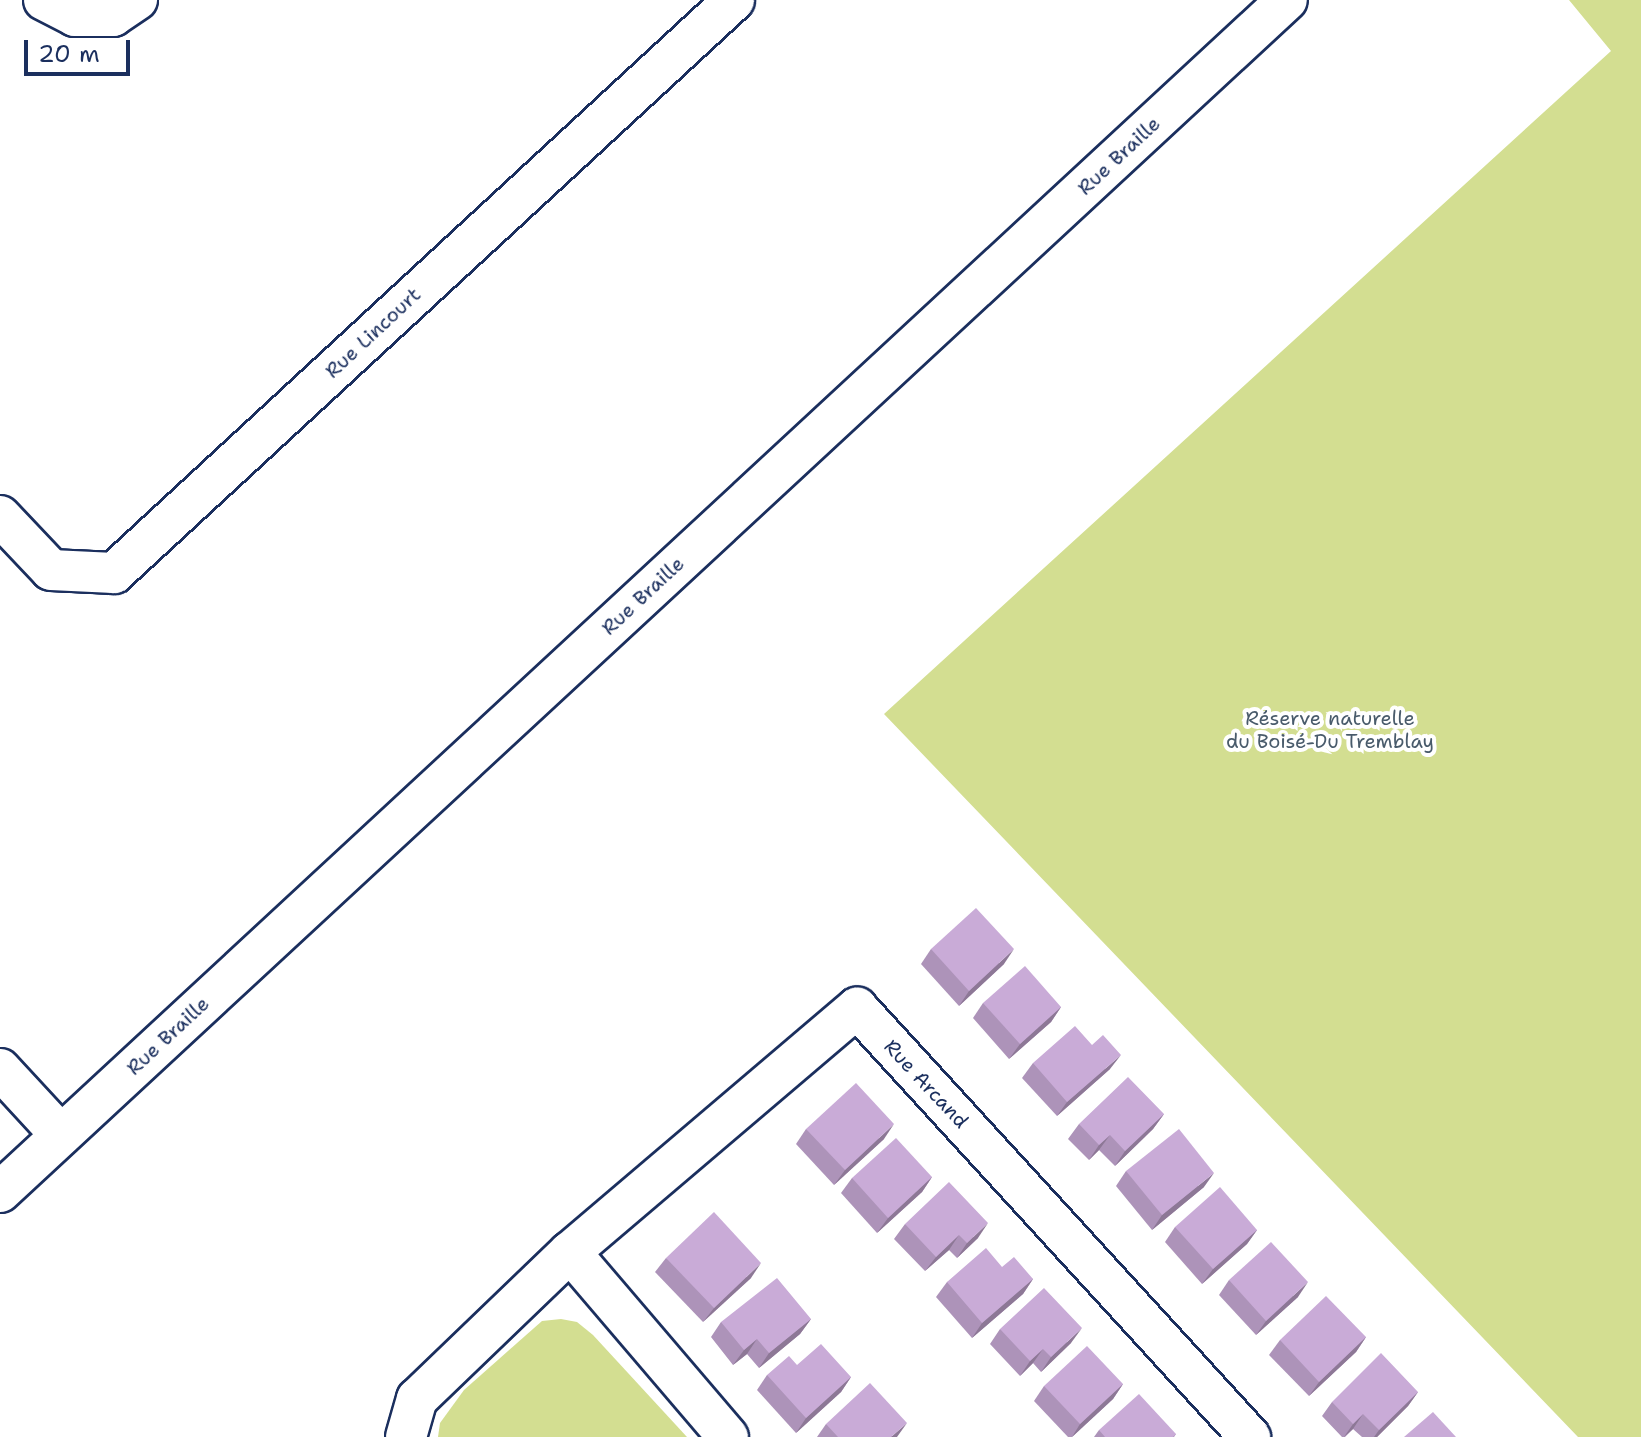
<!DOCTYPE html>
<html>
<head>
<meta charset="utf-8">
<style>
  body { margin:0 }
  #map { position:relative; width:1641px; height:1437px; overflow:hidden; background:#fff; font-family:"Shantell Sans",sans-serif }
  div>[style] { position:absolute }
  .green>* { inset:0; background:#d3de91 }
  .roads { filter:drop-shadow(2px 0 #1b2f5e) drop-shadow(-2px 0 #1b2f5e) drop-shadow(0 2px #1b2f5e) drop-shadow(0 -2px #1b2f5e) }
  .minor>* { height:40px; margin:-20px; padding:0 20px; transform-origin:20px; border-radius:20px; background:#fff }
  .wall>* { inset:0; background:#ad93b9 }
  .shaded-wall>* { inset:0; background:#8d7896 }
  .building>* { inset:0; background:#c9abd7 }
  span { translate:-50% -50%; white-space:nowrap; text-align:center; line-height:1.15; -webkit-text-stroke:8px #fff; paint-order:stroke }
  .street-label { font-size:20px; color:#1b2f5e }
  .park-label { font-size:20px; color:#495b6b }
  .scale { position:absolute; left:24px; top:40px; width:106px; height:36px; box-sizing:border-box; border:4px solid #1b2f5e; border-top:0; padding-left:10px; font-size:24px; line-height:28px; white-space:nowrap; color:#1b2f5e; -webkit-text-stroke:6px #fff; paint-order:stroke }
</style>
</head>
<body>
<div id="map">
  <div class="green">
    <div style="clip-path:polygon(1569px 0,1641px 0,1641px 1437px,1578px 1437px,884px 714px,1611px 51px)"></div>
    <div style="clip-path:polygon(561px 1319px,577px 1322px,593px 1335px,687px 1437px,438px 1437px,440px 1423px,464px 1390px,542px 1321px)"></div>
  </div>
  <div class="roads">
    <div class="minor">
      <div style="left:44px;top:0;width:35px;rotate:27deg"></div>
      <div style="left:75px;top:16px;width:38px"></div>
      <div style="left:113px;top:16px;width:29px;rotate:-34deg"></div>
      <div style="left:0;top:516px;width:74px;rotate:46.6deg"></div>
      <div style="left:51px;top:570px;width:63px;rotate:2.7deg"></div>
      <div style="left:114px;top:573px;width:844px;rotate:-42.74deg"></div>
      <div style="left:0;top:1069px;width:90px;rotate:47.3deg"></div>
      <div style="left:0;top:1192px;width:1754px;rotate:-42.81deg"></div>
      <div style="left:570px;top:1252px;width:243px;rotate:49.5deg"></div>
      <div style="left:406px;top:1437px;width:40px;rotate:-74deg"></div>
      <div style="left:417px;top:1399px;width:212px;rotate:-43.9deg"></div>
      <div style="left:570px;top:1252px;width:377px;rotate:-40.4deg"></div>
      <div style="left:857px;top:1008px;width:582px;rotate:47.51deg"></div>
    </div>
  </div>
  <div class="wall">
    <div style="clip-path:polygon(931px 949px,1004px 964px,959px 1006px,921px 964px)"></div>
    <div style="clip-path:polygon(983px 1003px,1061px 1007px,1051px 1022px,1009px 1059px,973px 1018px)"></div>
    <div style="clip-path:polygon(1033px 1063px,1110px 1069px,1057px 1116px,1022px 1078px)"></div>
    <div style="clip-path:polygon(1164px 1114px,1153px 1129px,1115px 1166px,1099px 1150px,1089px 1160px,1068px 1139px,1079px 1124px)"></div>
    <div style="clip-path:polygon(806px 1129px,884px 1139px,834px 1185px,796px 1144px)"></div>
    <div style="clip-path:polygon(1126px 1171px,1204px 1187px,1152px 1230px,1116px 1186px)"></div>
    <div style="clip-path:polygon(932px 1177px,922px 1192px,877px 1233px,841px 1193px,852px 1178px)"></div>
    <div style="clip-path:polygon(905px 1224px,978px 1238px,957px 1258px,949px 1250px,925px 1271px,894px 1239px)"></div>
    <div style="clip-path:polygon(1175px 1227px,1257px 1230px,1247px 1244px,1202px 1284px,1165px 1242px)"></div>
    <div style="clip-path:polygon(666px 1258px,751px 1278px,703px 1322px,655px 1272px)"></div>
    <div style="clip-path:polygon(1002px 1267px,1033px 1279px,1023px 1294px,972px 1338px,936px 1297px,947px 1282px)"></div>
    <div style="clip-path:polygon(1229px 1280px,1298px 1297px,1256px 1335px,1219px 1295px)"></div>
    <div style="clip-path:polygon(811px 1319px,800px 1334px,759px 1368px,747px 1354px,733px 1365px,711px 1337px,721px 1322px)"></div>
    <div style="clip-path:polygon(1000px 1329px,1071px 1343px,1041px 1372px,1033px 1363px,1020px 1376px,990px 1344px)"></div>
    <div style="clip-path:polygon(1366px 1337px,1356px 1352px,1309px 1396px,1269px 1355px,1280px 1340px)"></div>
    <div style="clip-path:polygon(767px 1375px,851px 1377px,841px 1392px,796px 1433px,757px 1390px)"></div>
    <div style="clip-path:polygon(1123px 1384px,1113px 1399px,1072px 1437px,1068px 1437px,1034px 1401px,1044px 1386px)"></div>
    <div style="clip-path:polygon(1418px 1392px,1408px 1406px,1377px 1437px,1362px 1437px,1353px 1429px,1345px 1437px,1342px 1437px,1322px 1416px,1332px 1402px)"></div>
    <div style="clip-path:polygon(826px 1424px,897px 1437px,817px 1437px)"></div>
    <div style="clip-path:polygon(1099px 1430px,1176px 1434px,1174px 1437px,1094px 1437px)"></div>
  </div>
  <div class="shaded-wall">
    <div style="clip-path:polygon(1014px 949px,1004px 964px,959px 1006px,969px 991px)"></div>
    <div style="clip-path:polygon(1061px 1007px,1051px 1022px,1009px 1059px,1020px 1044px)"></div>
    <div style="clip-path:polygon(1121px 1055px,1110px 1069px,1057px 1116px,1067px 1102px)"></div>
    <div style="clip-path:polygon(1164px 1114px,1153px 1129px,1115px 1166px,1125px 1151px)"></div>
    <div style="clip-path:polygon(894px 1124px,884px 1139px,834px 1185px,845px 1170px)"></div>
    <div style="clip-path:polygon(1110px 1135px,1099px 1150px,1089px 1160px,1099px 1145px)"></div>
    <div style="clip-path:polygon(1214px 1173px,1204px 1187px,1152px 1230px,1162px 1215px)"></div>
    <div style="clip-path:polygon(932px 1177px,922px 1192px,877px 1233px,888px 1218px)"></div>
    <div style="clip-path:polygon(988px 1223px,978px 1238px,957px 1258px,967px 1243px)"></div>
    <div style="clip-path:polygon(1257px 1230px,1247px 1244px,1202px 1284px,1213px 1269px)"></div>
    <div style="clip-path:polygon(959px 1235px,949px 1250px,925px 1271px,936px 1257px)"></div>
    <div style="clip-path:polygon(761px 1263px,751px 1278px,703px 1322px,714px 1308px)"></div>
    <div style="clip-path:polygon(1033px 1279px,1023px 1294px,972px 1338px,982px 1323px)"></div>
    <div style="clip-path:polygon(1308px 1282px,1298px 1297px,1256px 1335px,1266px 1321px)"></div>
    <div style="clip-path:polygon(811px 1319px,800px 1334px,759px 1368px,769px 1353px)"></div>
    <div style="clip-path:polygon(1082px 1328px,1071px 1343px,1041px 1372px,1051px 1357px)"></div>
    <div style="clip-path:polygon(1366px 1337px,1356px 1352px,1309px 1396px,1319px 1382px)"></div>
    <div style="clip-path:polygon(757px 1339px,747px 1354px,733px 1365px,744px 1350px)"></div>
    <div style="clip-path:polygon(1043px 1349px,1033px 1363px,1020px 1376px,1030px 1361px)"></div>
    <div style="clip-path:polygon(851px 1377px,841px 1392px,796px 1433px,806px 1418px)"></div>
    <div style="clip-path:polygon(1123px 1384px,1113px 1399px,1072px 1437px,1080px 1424px)"></div>
    <div style="clip-path:polygon(1418px 1392px,1408px 1406px,1377px 1437px,1374px 1437px,1379px 1430px)"></div>
    <div style="clip-path:polygon(1363px 1414px,1353px 1429px,1344px 1437px,1353px 1424px)"></div>
    <div style="clip-path:polygon(907px 1423px,897px 1437px,891px 1437px)"></div>
  </div>
  <div class="building">
    <div style="clip-path:polygon(976px 908px,1014px 949px,969px 991px,931px 949px)"></div>
    <div style="clip-path:polygon(1025px 966px,1061px 1007px,1020px 1044px,983px 1003px)"></div>
    <div style="clip-path:polygon(1075px 1026px,1092px 1045px,1103px 1035px,1121px 1055px,1067px 1102px,1033px 1063px)"></div>
    <div style="clip-path:polygon(1128px 1077px,1164px 1114px,1125px 1151px,1110px 1135px,1099px 1145px,1079px 1124px)"></div>
    <div style="clip-path:polygon(856px 1083px,894px 1124px,845px 1170px,806px 1129px)"></div>
    <div style="clip-path:polygon(1179px 1129px,1214px 1173px,1162px 1215px,1126px 1171px)"></div>
    <div style="clip-path:polygon(896px 1138px,932px 1177px,888px 1218px,852px 1178px)"></div>
    <div style="clip-path:polygon(949px 1182px,988px 1223px,967px 1243px,959px 1235px,936px 1257px,905px 1224px)"></div>
    <div style="clip-path:polygon(1220px 1187px,1257px 1230px,1213px 1269px,1175px 1227px)"></div>
    <div style="clip-path:polygon(714px 1212px,761px 1263px,714px 1308px,666px 1258px)"></div>
    <div style="clip-path:polygon(1271px 1242px,1308px 1282px,1266px 1321px,1229px 1280px)"></div>
    <div style="clip-path:polygon(986px 1248px,1002px 1267px,1014px 1257px,1033px 1279px,982px 1323px,947px 1282px)"></div>
    <div style="clip-path:polygon(777px 1278px,811px 1319px,769px 1353px,757px 1339px,744px 1350px,721px 1322px)"></div>
    <div style="clip-path:polygon(1044px 1288px,1082px 1328px,1051px 1357px,1043px 1349px,1030px 1361px,1000px 1329px)"></div>
    <div style="clip-path:polygon(1326px 1296px,1366px 1337px,1319px 1382px,1280px 1340px)"></div>
    <div style="clip-path:polygon(821px 1344px,851px 1377px,806px 1418px,767px 1375px,789px 1356px,797px 1365px)"></div>
    <div style="clip-path:polygon(1087px 1346px,1123px 1384px,1080px 1424px,1044px 1386px)"></div>
    <div style="clip-path:polygon(1381px 1353px,1418px 1392px,1379px 1430px,1363px 1414px,1353px 1424px,1332px 1402px)"></div>
    <div style="clip-path:polygon(870px 1383px,907px 1423px,891px 1437px,838px 1437px,826px 1424px)"></div>
    <div style="clip-path:polygon(1139px 1394px,1176px 1434px,1173px 1437px,1105px 1437px,1099px 1430px)"></div>
    <div style="clip-path:polygon(1433px 1412px,1456px 1437px,1404px 1437px)"></div>
  </div>
  <div class="street-label">
    <span style="left:1119px;top:156px;rotate:-43deg">Rue Braille</span>
    <span style="left:373px;top:333px;rotate:-43deg">Rue Lincourt</span>
    <span style="left:643px;top:596px;rotate:-43deg">Rue Braille</span>
    <span style="left:168px;top:1036px;rotate:-43deg">Rue Braille</span>
    <span style="left:926px;top:1084px;rotate:47deg">Rue Arcand</span>
  </div>
  <div class="park-label">
    <span style="left:1330px;top:730px">Réserve naturelle<br>du Boisé-Du Tremblay</span>
  </div>
  <div class="scale">20 m</div>
</div>
</body>
</html>
